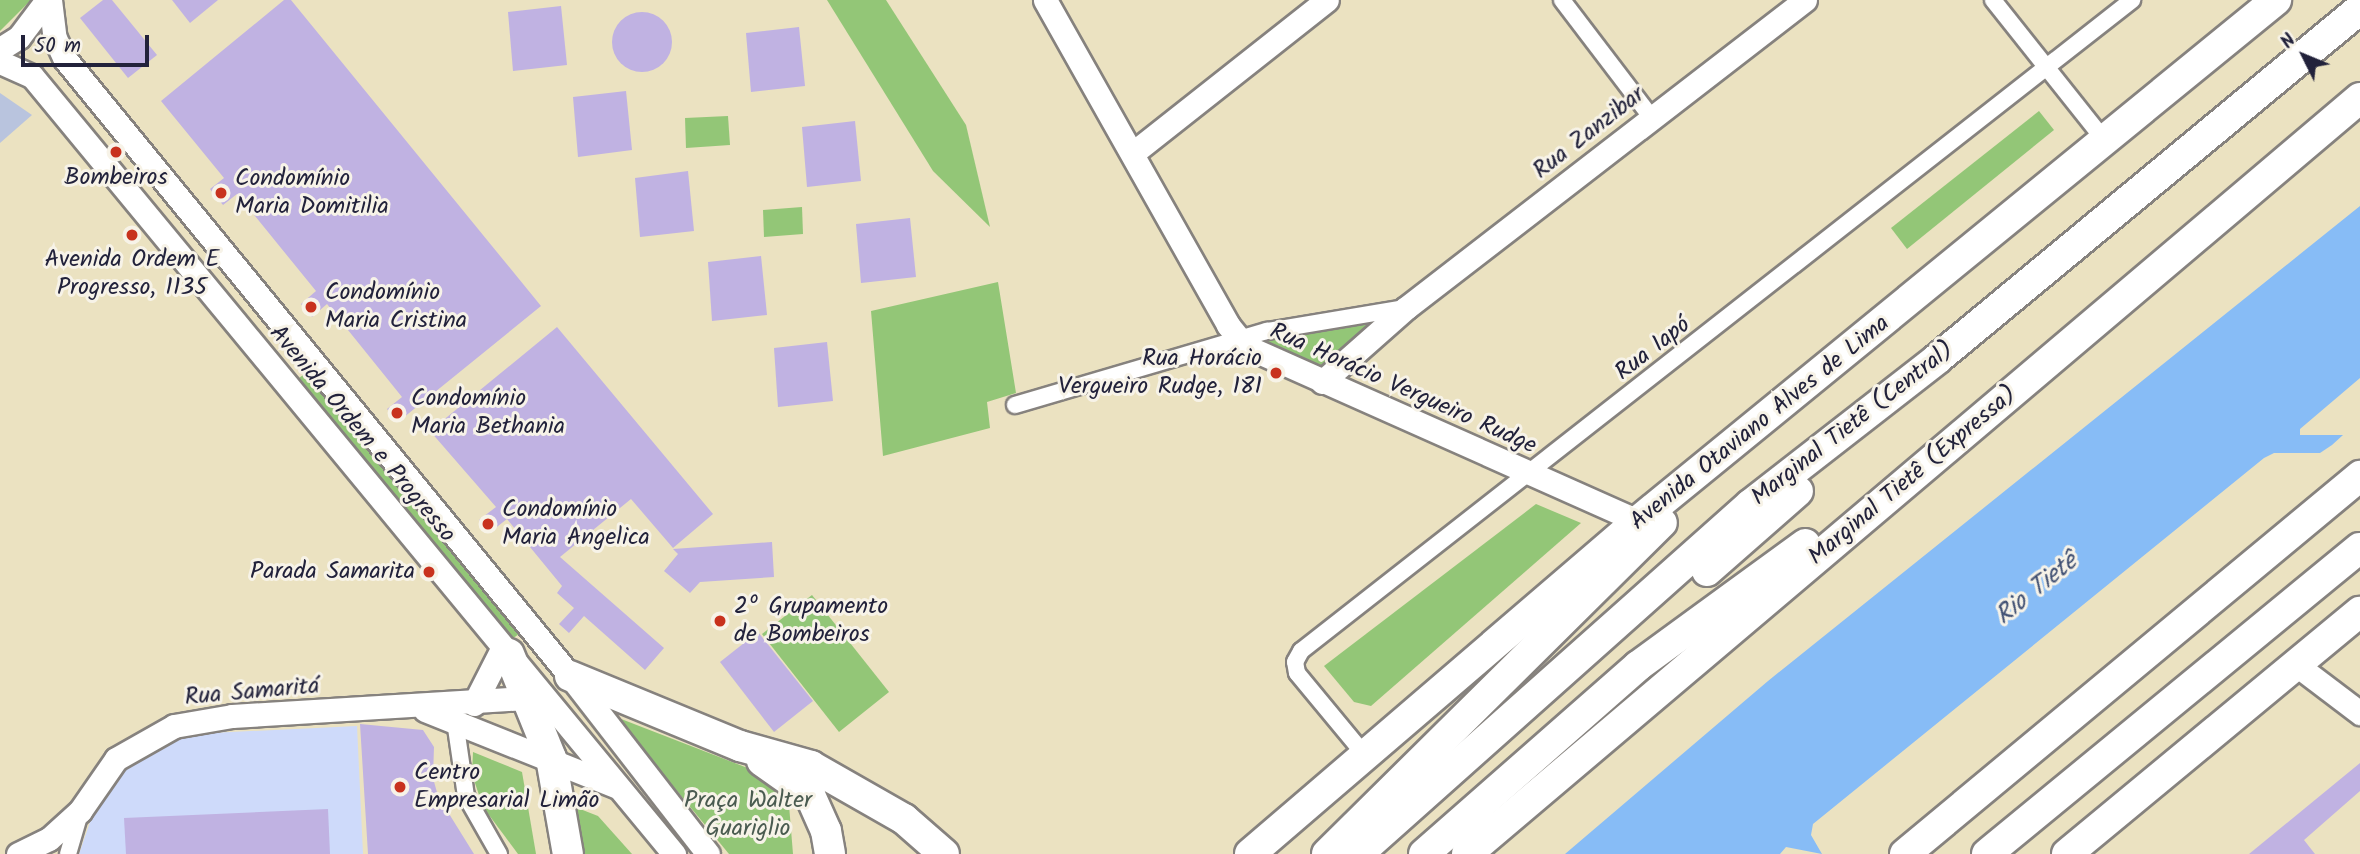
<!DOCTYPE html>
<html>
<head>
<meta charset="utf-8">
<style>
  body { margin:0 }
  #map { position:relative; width:2360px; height:854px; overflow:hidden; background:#ebe2c1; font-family:Kalam,sans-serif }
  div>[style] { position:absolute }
  .built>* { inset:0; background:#cedafa }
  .industrial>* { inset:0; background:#b9c4de }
  .green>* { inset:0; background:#93c677 }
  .water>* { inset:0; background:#87bcf6 }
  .building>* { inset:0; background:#c0b2e2 }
  .round { border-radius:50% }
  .roads { filter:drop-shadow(2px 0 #86827e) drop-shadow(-2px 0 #86827e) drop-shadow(0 2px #86827e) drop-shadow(0 -2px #86827e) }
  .street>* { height:16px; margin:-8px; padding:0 8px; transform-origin:8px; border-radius:8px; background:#fff }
  .secondary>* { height:23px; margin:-11.5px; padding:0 11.5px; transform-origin:11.5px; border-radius:11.5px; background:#fff }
  .highway>* { height:30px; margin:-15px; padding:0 15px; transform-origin:15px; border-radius:15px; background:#fff }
  .dots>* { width:19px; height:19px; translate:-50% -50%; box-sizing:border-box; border:4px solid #f7f3e8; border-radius:50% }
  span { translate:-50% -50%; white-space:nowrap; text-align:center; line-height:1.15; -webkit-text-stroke:6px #f7f3e8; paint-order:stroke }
  .street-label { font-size:24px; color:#22223b }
  .poi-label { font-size:24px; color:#22223b }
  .left { translate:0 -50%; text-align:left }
  .right { translate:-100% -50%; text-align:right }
  .park-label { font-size:24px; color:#4a5b50 }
  .water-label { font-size:26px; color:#405073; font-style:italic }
  .north { position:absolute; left:2269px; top:21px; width:70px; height:70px; -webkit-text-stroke:5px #f7f3e8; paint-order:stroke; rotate:313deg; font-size:19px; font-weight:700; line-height:28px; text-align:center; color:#22223b }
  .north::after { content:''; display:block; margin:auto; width:24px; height:32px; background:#22223b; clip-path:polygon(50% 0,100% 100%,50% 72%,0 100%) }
  .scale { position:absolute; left:21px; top:35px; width:128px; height:32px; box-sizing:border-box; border:4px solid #22223b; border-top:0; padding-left:9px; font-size:21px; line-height:24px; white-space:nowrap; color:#22223b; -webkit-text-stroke:5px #f7f3e8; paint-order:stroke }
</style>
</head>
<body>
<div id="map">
  <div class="built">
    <div style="clip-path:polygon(357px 726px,363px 854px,79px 854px,98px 799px,114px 771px,157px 745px,190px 734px)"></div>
  </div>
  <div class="industrial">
    <div style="clip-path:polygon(0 93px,32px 115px,0 143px)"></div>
  </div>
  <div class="green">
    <div style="clip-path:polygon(0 0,31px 0,0 31px)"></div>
    <div style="clip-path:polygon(827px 0,886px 0,966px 125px,990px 227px,933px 171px)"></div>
    <div style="clip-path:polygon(2039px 111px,2054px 130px,1907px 249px,1891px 228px)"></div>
    <div style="clip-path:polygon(728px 116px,730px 145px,686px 148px,685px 118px)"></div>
    <div style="clip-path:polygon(802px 207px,803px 234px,764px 237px,763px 210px)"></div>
    <div style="clip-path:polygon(998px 282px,1016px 393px,987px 402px,990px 428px,883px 456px,871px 311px)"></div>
    <div style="clip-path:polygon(1378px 319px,1320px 367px,1263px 341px,1325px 324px)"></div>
    <div style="clip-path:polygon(306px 373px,519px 634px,512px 639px,299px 378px)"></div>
    <div style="clip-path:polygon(1536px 504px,1581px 523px,1371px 706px,1354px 702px,1324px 666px)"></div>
    <div style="clip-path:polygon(812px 595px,889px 692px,839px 732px,762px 634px)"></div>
    <div style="clip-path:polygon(616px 717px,758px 772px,789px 805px,793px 854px,729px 854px)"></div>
    <div style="clip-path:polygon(473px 752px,522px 772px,536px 854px,518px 854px,483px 807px,472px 774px)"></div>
    <div style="clip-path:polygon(575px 807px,598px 816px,632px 854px,582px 854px)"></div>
  </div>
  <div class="water">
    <div style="clip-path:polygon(2360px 206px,2360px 378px,2300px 429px,2300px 435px,2343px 435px,2332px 445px,2320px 453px,2274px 453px,2264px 458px,1813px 824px,1811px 835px,1822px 854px,1786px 847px,1780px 854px,1565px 854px,1768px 681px)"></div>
  </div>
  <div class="building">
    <div style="clip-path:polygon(103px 0,112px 0,157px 55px,128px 78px,80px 18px)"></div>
    <div style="clip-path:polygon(172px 0,218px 0,190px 23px)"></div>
    <div style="clip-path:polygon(284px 0,291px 0,541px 306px,398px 422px,387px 409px,402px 397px,327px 304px,312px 317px,301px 304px,316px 291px,237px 194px,223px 205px,210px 189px,224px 178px,161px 101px)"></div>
    <div style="clip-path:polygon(561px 6px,567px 65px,513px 71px,508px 12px)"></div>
    <div class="round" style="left:612px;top:12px;width:60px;height:60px"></div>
    <div style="clip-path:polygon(799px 27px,805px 86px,751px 92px,746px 33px)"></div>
    <div style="clip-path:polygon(626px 91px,632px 150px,578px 157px,573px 97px)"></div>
    <div style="clip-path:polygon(855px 121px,861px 181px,807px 187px,802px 127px)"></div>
    <div style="clip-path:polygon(688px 171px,694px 231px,640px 237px,635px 178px)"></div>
    <div style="clip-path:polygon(910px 218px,916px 277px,861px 283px,856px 224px)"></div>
    <div style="clip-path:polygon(761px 256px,767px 315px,712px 321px,708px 262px)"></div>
    <div style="clip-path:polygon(557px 327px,713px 514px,673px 548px,631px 499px,560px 557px,664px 648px,645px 670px,584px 616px,569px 633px,559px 624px,574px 608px,557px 593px,562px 586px,507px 519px,489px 533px,479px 520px,496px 507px,430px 431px)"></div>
    <div style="clip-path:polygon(827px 342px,833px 401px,778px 407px,774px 348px)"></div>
    <div style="clip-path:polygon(772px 542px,774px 577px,700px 582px,690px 593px,664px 571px,678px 554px,673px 549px)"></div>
    <div style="clip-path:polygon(758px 632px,813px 701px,774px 732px,720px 662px)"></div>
    <div style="clip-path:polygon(360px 724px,423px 730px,434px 747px,433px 778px,438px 796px,474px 854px,368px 854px)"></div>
    <div style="clip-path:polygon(2360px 763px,2360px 791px,2304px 840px,2315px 854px,2249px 854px)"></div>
    <div style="clip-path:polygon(328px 809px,330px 854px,126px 854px,124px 818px)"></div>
  </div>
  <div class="roads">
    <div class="street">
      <div style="left:1562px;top:0;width:148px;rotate:52.7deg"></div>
      <div style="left:1993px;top:0;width:181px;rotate:51.5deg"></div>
      <div style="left:1015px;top:405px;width:263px;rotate:-16.4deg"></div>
      <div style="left:1267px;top:331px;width:140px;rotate:-9.5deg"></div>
      <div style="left:455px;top:721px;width:76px;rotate:81.7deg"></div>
      <div style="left:466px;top:796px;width:67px;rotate:60.4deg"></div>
      <div style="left:1364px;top:754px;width:105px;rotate:-129.6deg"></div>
      <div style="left:1297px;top:673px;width:11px;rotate:-100deg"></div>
      <div style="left:1295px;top:662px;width:13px;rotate:-61deg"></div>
      <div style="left:1301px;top:651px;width:1056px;rotate:-38.07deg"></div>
      <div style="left:68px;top:854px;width:43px;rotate:-73.7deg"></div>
    </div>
    <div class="secondary">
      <div style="left:50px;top:0;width:38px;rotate:83deg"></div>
      <div style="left:55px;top:38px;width:23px;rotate:65deg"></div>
      <div style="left:65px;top:59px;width:797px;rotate:50.7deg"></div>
      <div style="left:570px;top:676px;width:225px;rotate:52.2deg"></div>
      <div style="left:1045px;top:0;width:373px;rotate:60.6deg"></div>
      <div style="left:1228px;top:325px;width:27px;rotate:51deg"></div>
      <div style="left:1245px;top:346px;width:430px;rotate:24deg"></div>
      <div style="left:0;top:49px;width:22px;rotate:-32deg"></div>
      <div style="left:19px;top:37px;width:46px;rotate:-52.9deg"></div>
      <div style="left:0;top:62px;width:35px;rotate:24deg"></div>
      <div style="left:32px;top:76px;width:1009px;rotate:50.47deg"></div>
      <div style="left:1133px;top:153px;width:247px;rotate:-38.3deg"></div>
      <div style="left:1322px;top:382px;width:112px;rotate:-41.4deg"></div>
      <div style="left:1406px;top:308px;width:504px;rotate:-37.67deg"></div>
      <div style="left:2298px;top:666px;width:78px;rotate:37.2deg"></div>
      <div style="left:474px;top:704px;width:64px;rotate:-63deg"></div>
      <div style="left:425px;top:710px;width:205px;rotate:21.8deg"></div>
      <div style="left:18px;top:854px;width:34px;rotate:-26deg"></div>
      <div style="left:49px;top:839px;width:42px;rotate:-42.1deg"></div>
      <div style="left:80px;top:811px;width:63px;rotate:-55.3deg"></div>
      <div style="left:116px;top:759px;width:67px;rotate:-29.6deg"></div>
      <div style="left:174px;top:726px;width:59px;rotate:-9.8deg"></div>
      <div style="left:232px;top:716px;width:312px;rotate:-3.5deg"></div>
    </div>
    <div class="highway">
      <div style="left:1707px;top:571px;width:121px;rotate:-41.3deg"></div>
      <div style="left:509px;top:654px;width:112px;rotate:68deg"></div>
      <div style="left:551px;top:758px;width:97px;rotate:80deg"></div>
      <div style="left:570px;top:676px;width:184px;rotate:22.4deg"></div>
      <div style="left:740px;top:746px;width:74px;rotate:15.7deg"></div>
      <div style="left:811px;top:766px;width:107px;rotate:29.7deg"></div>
      <div style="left:904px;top:819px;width:53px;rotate:41.2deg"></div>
      <div style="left:762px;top:761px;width:59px;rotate:35.3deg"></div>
      <div style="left:810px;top:795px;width:39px;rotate:66deg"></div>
      <div style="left:826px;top:831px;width:23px;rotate:80deg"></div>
      <div style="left:1250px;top:854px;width:511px;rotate:-40.64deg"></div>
      <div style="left:1638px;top:521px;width:824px;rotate:-39.24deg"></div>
      <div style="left:1327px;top:854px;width:471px;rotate:-44.7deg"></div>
      <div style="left:1358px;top:854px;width:526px;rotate:-41.69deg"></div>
      <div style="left:1751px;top:504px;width:236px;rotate:-37.9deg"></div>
      <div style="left:1937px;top:359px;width:549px;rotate:-39.61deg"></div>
      <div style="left:1424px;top:854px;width:285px;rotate:-41.3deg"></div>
      <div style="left:1638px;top:666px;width:207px;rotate:-36.1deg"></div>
      <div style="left:1467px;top:854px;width:1170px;rotate:-40.25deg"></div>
      <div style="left:1905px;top:854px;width:592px;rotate:-39.72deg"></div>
      <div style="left:1987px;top:854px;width:482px;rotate:-39.4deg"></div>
      <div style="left:2067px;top:854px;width:380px;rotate:-39.6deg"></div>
    </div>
  </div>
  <div class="dots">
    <div style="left:116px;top:152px;background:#c8321e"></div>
    <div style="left:221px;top:193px;background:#c8321e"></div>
    <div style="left:132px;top:235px;background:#c8321e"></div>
    <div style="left:311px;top:307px;background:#c8321e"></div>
    <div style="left:1276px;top:373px;background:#c8321e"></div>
    <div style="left:397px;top:413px;background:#c8321e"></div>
    <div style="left:488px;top:524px;background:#c8321e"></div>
    <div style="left:429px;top:572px;background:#c8321e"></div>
    <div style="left:720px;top:621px;background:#c8321e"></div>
    <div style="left:400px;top:787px;background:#c8321e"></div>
  </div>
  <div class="street-label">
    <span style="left:1589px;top:133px;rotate:-38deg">Rua Zanzibar</span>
    <span style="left:1653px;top:349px;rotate:-38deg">Rua Iapó</span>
    <span style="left:1403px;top:389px;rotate:24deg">Rua Horácio Vergueiro Rudge</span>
    <span style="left:1760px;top:423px;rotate:-39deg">Avenida Otaviano Alves de Lima</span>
    <span style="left:1853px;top:424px;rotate:-38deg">Marginal Tietê (Central)</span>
    <span style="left:362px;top:434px;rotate:50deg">Avenida Ordem e Progresso</span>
    <span style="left:1913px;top:476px;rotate:-40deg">Marginal Tietê (Expressa)</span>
    <span style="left:252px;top:692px;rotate:-5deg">Rua Samaritá</span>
  </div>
  <div class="poi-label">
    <span style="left:116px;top:178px">Bombeiros</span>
    <span class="left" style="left:235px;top:193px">Condomínio<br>Maria Domitilia</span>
    <span style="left:132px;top:274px">Avenida Ordem E<br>Progresso, 1135</span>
    <span class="left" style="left:325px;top:307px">Condomínio<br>Maria Cristina</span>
    <span class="right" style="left:1262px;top:373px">Rua Horácio<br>Vergueiro Rudge, 181</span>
    <span class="left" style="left:411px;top:413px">Condomínio<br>Maria Bethania</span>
    <span class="left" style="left:502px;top:524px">Condomínio<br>Maria Angelica</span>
    <span class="right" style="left:415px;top:572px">Parada Samarita</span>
    <span class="left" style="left:734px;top:621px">2º Grupamento<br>de Bombeiros</span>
    <span class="left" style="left:414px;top:787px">Centro<br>Empresarial Limão</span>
  </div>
  <div class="park-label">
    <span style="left:748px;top:815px">Praça Walter<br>Guariglio</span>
  </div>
  <div class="water-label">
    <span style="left:2037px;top:590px;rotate:-39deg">Rio Tietê</span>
  </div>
  <div class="north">N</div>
  <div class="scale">50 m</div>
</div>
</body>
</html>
